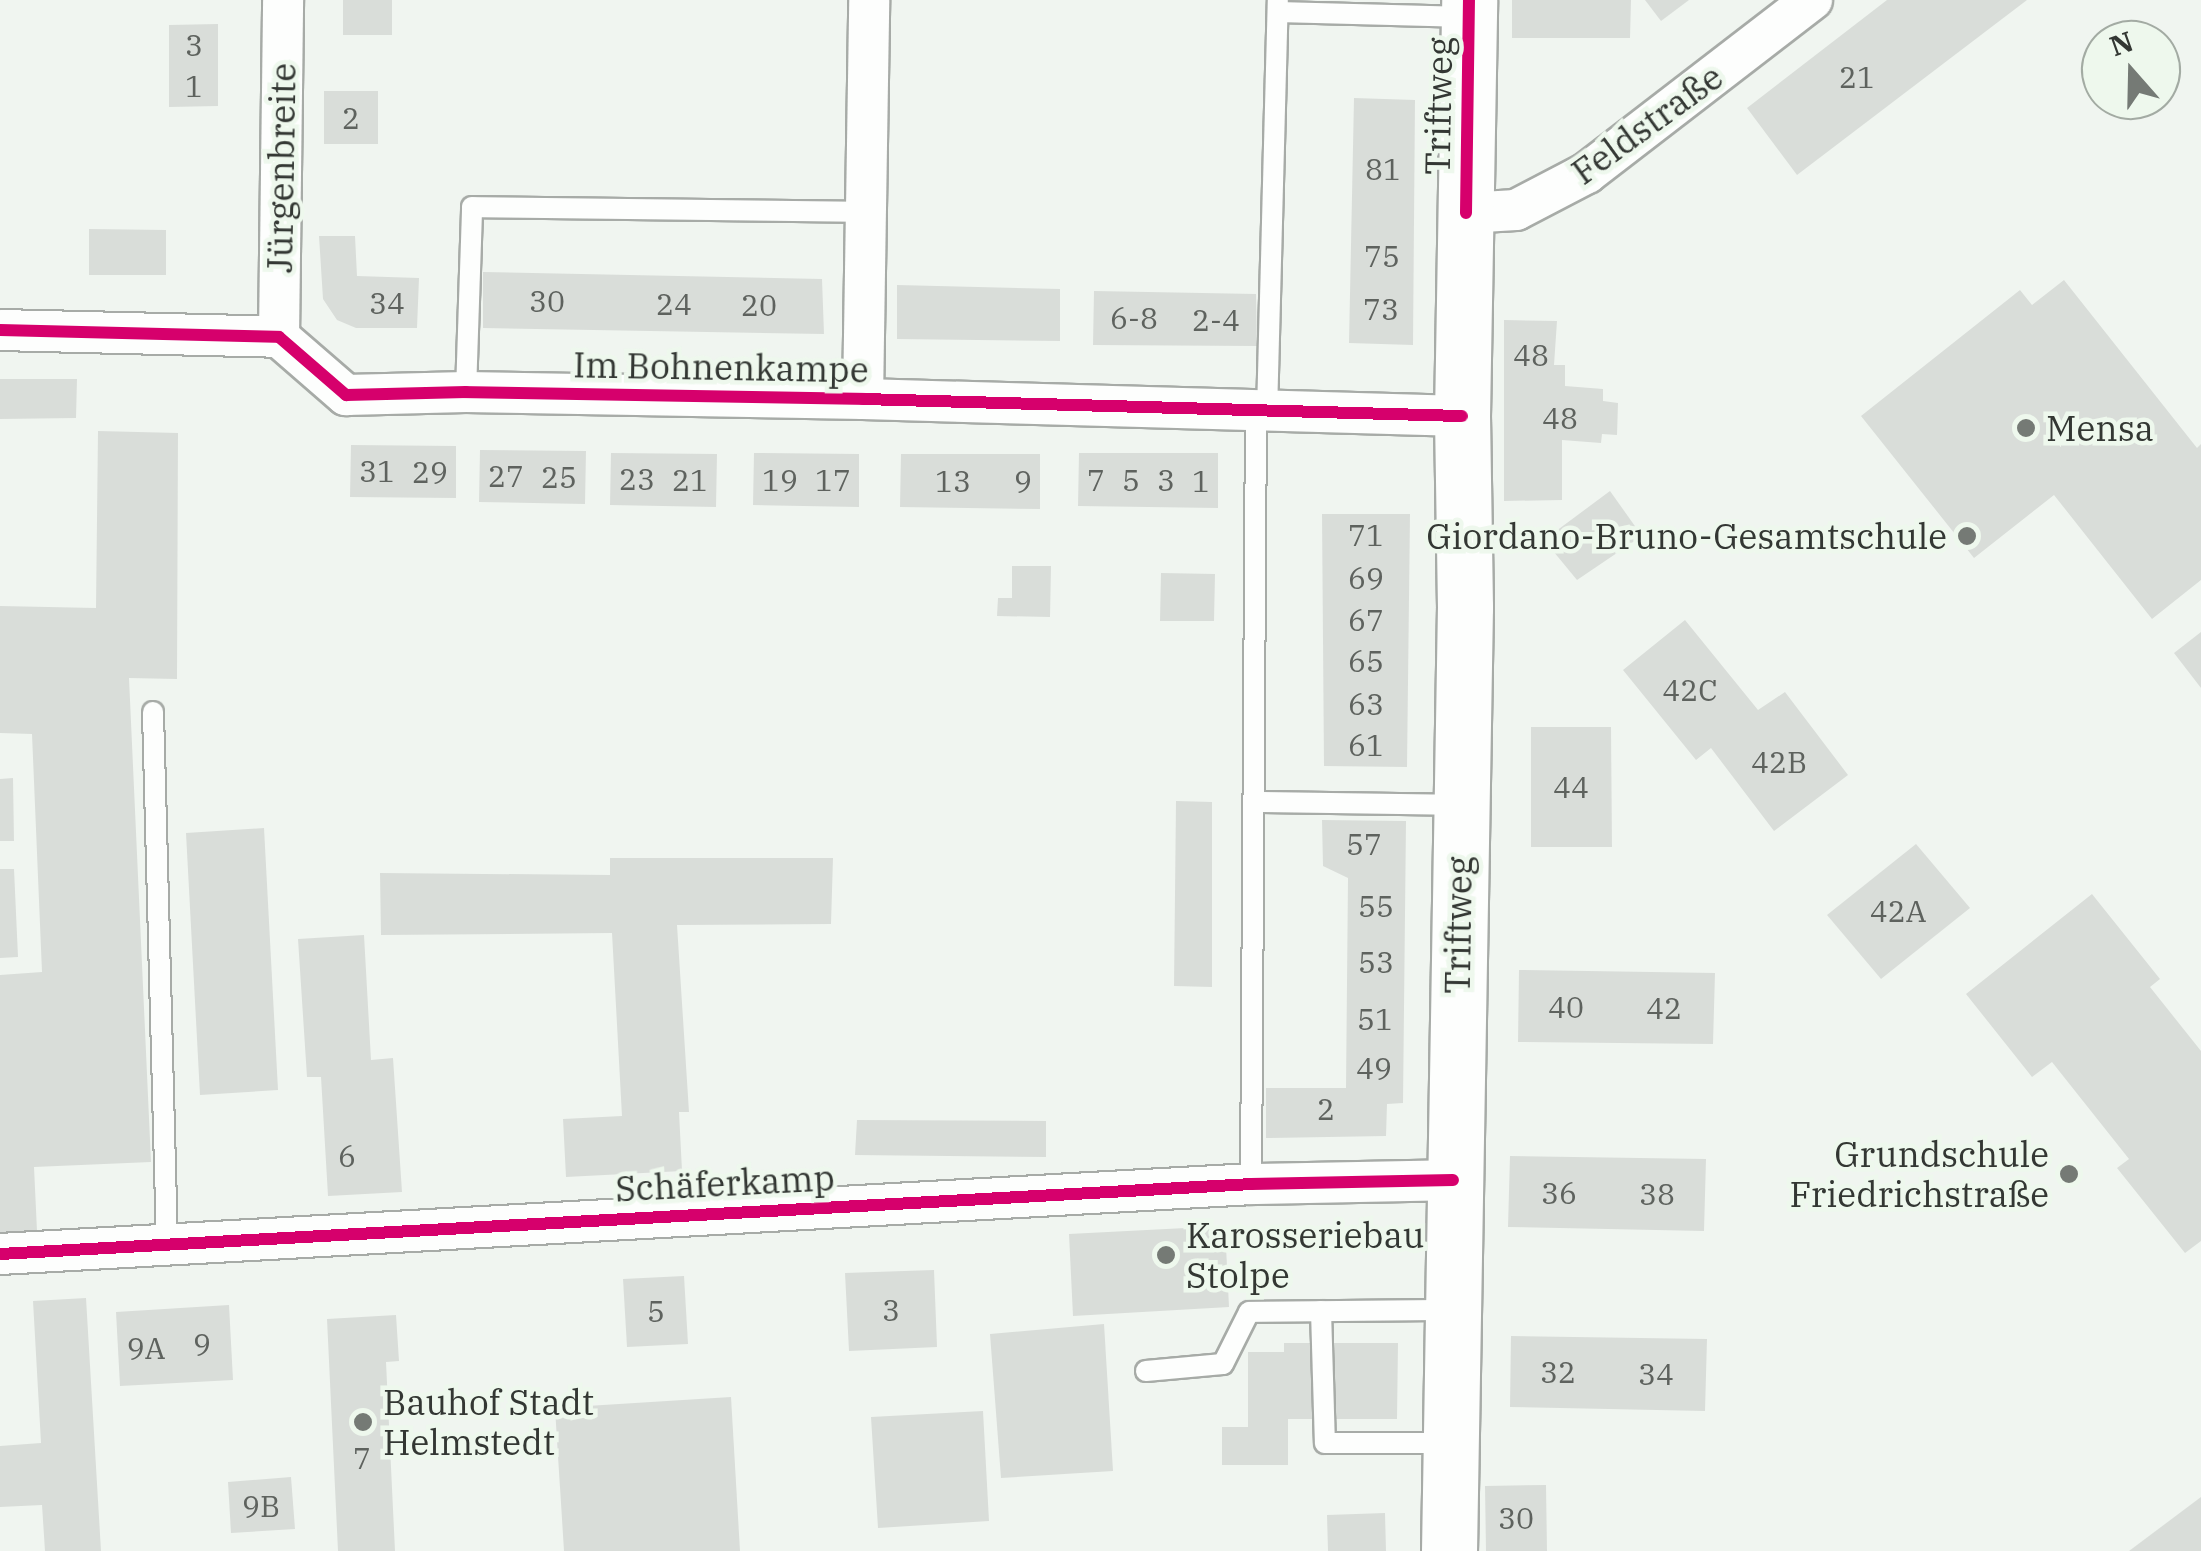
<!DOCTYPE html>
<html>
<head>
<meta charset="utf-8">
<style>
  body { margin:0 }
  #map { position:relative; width:2201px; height:1551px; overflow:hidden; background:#f0f5f0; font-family:"IBM Plex Serif",serif }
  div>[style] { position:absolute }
  .building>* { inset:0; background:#d9ddd9 }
  .roads { filter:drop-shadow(2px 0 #a7aba7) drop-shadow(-2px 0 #a7aba7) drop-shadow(0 2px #a7aba7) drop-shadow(0 -2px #a7aba7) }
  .lane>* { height:20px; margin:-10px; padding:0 10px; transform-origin:10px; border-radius:10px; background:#fdfefd }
  .street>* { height:40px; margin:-20px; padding:0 20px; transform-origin:20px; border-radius:20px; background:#fdfefd }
  .secondary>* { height:55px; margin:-27.5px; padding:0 27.5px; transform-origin:27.5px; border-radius:27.5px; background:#fdfefd }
  .cycleway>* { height:12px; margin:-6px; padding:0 6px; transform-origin:6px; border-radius:6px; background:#d6006c }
  .dots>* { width:28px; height:28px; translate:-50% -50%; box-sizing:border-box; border:5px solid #eef8ed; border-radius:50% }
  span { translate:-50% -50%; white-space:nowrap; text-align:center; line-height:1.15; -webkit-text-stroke:9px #eef8ed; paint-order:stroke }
  .number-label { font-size:30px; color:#5e625e }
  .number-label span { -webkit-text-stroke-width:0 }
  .street-label { font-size:35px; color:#333733 }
  .poi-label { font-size:35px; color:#333733 }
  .left { translate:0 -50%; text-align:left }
  .right { translate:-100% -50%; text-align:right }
  .north { position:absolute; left:2081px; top:20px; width:100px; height:100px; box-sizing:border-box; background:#eef8ed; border:2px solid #a3aba3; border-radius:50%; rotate:340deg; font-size:28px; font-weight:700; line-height:40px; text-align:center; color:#333733 }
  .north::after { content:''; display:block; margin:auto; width:35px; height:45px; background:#757a75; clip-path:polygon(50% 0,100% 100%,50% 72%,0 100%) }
</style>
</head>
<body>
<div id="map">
  <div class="building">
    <div style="clip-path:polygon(343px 0,392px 0,392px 35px,343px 35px)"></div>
    <div style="clip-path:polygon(1512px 0,1631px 0,1630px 38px,1512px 38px)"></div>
    <div style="clip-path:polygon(1645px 0,1689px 0,1661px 21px)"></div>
    <div style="clip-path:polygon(1887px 0,2027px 0,1797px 175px,1747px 108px)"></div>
    <div style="clip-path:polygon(218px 24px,218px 106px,169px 107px,169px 25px)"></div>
    <div style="clip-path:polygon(324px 91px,378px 91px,378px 144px,324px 144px)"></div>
    <div style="clip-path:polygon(1354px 98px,1415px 100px,1413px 345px,1349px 343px)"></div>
    <div style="clip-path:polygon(89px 229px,166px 230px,166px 275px,89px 275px)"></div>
    <div style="clip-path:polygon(319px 236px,355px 236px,357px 276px,419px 278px,417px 328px,356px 328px,337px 320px,323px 299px)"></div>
    <div style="clip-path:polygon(483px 272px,822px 279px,824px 334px,483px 328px)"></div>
    <div style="clip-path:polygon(2064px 280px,2197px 448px,2201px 444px,2201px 580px,2152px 619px,2054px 495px,1974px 558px,1861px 416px,2020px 290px,2032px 305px)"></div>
    <div style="clip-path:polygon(897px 285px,1060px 289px,1060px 341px,897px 339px)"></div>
    <div style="clip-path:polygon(1094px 291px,1256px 294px,1257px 346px,1093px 345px)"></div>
    <div style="clip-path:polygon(1504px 320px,1557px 321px,1554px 365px,1565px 365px,1565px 386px,1603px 389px,1603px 401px,1618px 403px,1617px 435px,1602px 434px,1601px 443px,1562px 440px,1562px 500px,1504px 501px)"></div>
    <div style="clip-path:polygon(0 379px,77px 379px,76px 418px,0 419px)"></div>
    <div style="clip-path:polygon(98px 431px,178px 433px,177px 679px,129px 678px,151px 1162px,34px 1167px,37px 1231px,0 1233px,0 975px,42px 972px,32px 734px,0 733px,0 606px,96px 608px)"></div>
    <div style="clip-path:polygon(351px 445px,456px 446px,456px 498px,350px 497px)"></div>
    <div style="clip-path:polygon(480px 450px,586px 451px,585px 504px,479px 502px)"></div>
    <div style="clip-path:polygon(611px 453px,717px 454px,716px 507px,610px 505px)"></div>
    <div style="clip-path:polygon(754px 453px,859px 454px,859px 507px,753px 505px)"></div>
    <div style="clip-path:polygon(1079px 453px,1218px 453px,1218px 508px,1078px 506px)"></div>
    <div style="clip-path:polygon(901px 454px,1040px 454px,1040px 509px,900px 507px)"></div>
    <div style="clip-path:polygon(1610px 491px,1642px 536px,1577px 580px,1544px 540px)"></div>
    <div style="clip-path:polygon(1322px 514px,1410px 514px,1407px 767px,1324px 766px)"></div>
    <div style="clip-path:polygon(1012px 566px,1051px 566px,1050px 617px,997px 616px,998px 598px,1012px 598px)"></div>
    <div style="clip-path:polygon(1161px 573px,1215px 574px,1214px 621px,1160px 621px)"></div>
    <div style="clip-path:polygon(1685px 620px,1758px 710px,1785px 692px,1848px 775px,1774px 831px,1711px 748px,1696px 760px,1623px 670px)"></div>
    <div style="clip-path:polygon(2201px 632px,2201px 688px,2174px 653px)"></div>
    <div style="clip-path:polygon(1531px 727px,1611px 727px,1612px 847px,1531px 847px)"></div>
    <div style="clip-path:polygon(13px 778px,14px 841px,0 841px,0 779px)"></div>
    <div style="clip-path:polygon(1176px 801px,1212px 802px,1212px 987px,1174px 986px)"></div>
    <div style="clip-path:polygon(1322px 820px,1406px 821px,1403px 1103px,1387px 1104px,1386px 1136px,1266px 1138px,1266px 1088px,1346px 1088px,1348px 878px,1323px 866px)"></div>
    <div style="clip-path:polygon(264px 828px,278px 1090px,200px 1095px,186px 833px)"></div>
    <div style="clip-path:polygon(1916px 844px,1970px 908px,1881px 979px,1827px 915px)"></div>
    <div style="clip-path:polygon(610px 858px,833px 858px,831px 924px,677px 925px,689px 1112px,679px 1112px,682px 1171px,566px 1177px,563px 1119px,622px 1116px,612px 933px,381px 935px,380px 873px,610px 875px)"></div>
    <div style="clip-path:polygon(0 869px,14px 869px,18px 957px,0 958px)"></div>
    <div style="clip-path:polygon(2092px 894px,2160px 979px,2150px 987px,2201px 1051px,2201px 1241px,2185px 1253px,2117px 1168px,2129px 1159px,2052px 1062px,2032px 1077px,1966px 994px)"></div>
    <div style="clip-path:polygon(364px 935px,371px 1060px,393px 1058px,402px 1192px,328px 1196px,321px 1077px,307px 1077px,298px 939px)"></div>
    <div style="clip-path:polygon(1519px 970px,1715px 973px,1713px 1044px,1518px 1042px)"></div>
    <div style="clip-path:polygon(857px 1120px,1046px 1121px,1046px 1157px,855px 1155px)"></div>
    <div style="clip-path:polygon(1510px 1156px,1706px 1159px,1704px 1231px,1508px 1227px)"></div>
    <div style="clip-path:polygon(1225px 1226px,1229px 1307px,1073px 1316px,1069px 1234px)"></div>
    <div style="clip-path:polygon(934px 1270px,937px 1347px,849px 1351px,845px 1273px)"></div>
    <div style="clip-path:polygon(684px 1276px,688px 1344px,627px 1347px,623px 1279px)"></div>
    <div style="clip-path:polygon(86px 1298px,101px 1551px,45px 1551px,42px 1505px,0 1507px,0 1446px,41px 1443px,33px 1301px)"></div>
    <div style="clip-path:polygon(229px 1305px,233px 1380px,120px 1386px,116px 1312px)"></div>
    <div style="clip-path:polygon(396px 1315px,399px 1361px,386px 1362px,395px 1551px,338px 1551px,327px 1319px)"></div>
    <div style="clip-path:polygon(1104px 1324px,1113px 1471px,1001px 1478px,990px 1334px)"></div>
    <div style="clip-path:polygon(1511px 1336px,1707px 1339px,1705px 1411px,1510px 1407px)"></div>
    <div style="clip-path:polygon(1284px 1343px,1398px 1343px,1397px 1419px,1288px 1419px,1288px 1465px,1222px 1465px,1222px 1427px,1248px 1427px,1248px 1352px,1284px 1352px)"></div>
    <div style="clip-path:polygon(731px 1397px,740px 1551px,564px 1551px,555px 1408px)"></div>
    <div style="clip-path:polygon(983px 1411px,989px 1521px,878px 1528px,871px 1417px)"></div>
    <div style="clip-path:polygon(291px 1477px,295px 1529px,231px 1533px,228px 1482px)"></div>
    <div style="clip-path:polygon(1546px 1485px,1547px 1551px,1486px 1551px,1485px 1486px)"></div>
    <div style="clip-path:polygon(2201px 1497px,2201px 1551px,2129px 1551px)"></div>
    <div style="clip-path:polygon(1385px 1513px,1386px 1551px,1328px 1551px,1327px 1515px)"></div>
  </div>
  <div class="roads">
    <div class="lane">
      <div style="left:1278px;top:12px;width:189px;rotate:1.5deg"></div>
      <div style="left:466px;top:392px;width:185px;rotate:-88.1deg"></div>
      <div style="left:472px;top:207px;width:394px;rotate:0.7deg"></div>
      <div style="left:1267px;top:413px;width:413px;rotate:-88.5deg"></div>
      <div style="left:153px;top:712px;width:532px;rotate:88.49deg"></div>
      <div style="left:1255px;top:802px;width:203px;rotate:0.8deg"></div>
      <div style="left:1251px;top:1184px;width:771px;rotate:-89.63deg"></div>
      <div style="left:1321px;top:1311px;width:132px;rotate:88.3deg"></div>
      <div style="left:1325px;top:1443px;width:124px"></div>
      <div style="left:1146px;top:1371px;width:77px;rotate:-5.2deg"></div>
      <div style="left:1223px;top:1364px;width:58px;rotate:-63.4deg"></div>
      <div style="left:1249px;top:1312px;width:204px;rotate:-0.6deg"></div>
    </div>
    <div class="street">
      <div style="left:1466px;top:213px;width:50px;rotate:-3.4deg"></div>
      <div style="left:1516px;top:210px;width:80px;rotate:-27.5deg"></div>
      <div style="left:1587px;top:173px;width:284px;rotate:-37.6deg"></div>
      <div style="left:0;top:330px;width:279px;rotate:1.4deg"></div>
      <div style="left:279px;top:337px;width:89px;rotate:40.9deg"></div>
      <div style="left:346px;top:395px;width:120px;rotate:-1.4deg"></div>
      <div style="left:466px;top:392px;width:397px;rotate:1deg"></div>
      <div style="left:863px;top:399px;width:599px;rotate:1.63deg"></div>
      <div style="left:279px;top:337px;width:337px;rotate:-89.3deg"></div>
      <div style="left:863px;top:399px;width:399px;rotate:-89.1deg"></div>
      <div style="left:0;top:1254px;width:1253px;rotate:-3.2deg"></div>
      <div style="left:1251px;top:1184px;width:202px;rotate:-1.1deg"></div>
    </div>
    <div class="secondary">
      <div style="left:1449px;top:1551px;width:944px;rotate:-89.03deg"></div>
      <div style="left:1465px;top:607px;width:191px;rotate:-90.9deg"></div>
      <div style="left:1462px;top:416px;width:416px;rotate:-89deg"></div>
    </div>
  </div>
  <div class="cycleway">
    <div style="left:1466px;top:213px;width:213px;rotate:-89.2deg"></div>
    <div style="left:0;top:330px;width:279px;rotate:1.4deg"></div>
    <div style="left:279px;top:337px;width:89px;rotate:40.9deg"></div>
    <div style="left:346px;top:395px;width:120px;rotate:-1.4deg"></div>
    <div style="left:466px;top:392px;width:397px;rotate:1deg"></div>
    <div style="left:863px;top:399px;width:599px;rotate:1.63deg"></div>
    <div style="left:0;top:1254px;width:1253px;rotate:-3.2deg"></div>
    <div style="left:1251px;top:1184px;width:202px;rotate:-1.1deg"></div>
  </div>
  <div class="dots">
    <div style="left:2026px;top:428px;background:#757a75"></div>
    <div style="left:1967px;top:536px;background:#757a75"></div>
    <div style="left:2069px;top:1174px;background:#757a75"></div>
    <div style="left:1166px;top:1255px;background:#757a75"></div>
    <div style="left:363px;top:1422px;background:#757a75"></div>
  </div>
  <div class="number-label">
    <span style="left:194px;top:45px">3</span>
    <span style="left:1857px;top:77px">21</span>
    <span style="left:194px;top:86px">1</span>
    <span style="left:351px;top:118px">2</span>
    <span style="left:1383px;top:169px">81</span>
    <span style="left:1382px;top:256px">75</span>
    <span style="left:547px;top:301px">30</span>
    <span style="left:387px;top:303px">34</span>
    <span style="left:674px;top:304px">24</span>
    <span style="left:759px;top:305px">20</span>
    <span style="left:1381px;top:309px">73</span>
    <span style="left:1134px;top:318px">6-8</span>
    <span style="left:1216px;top:320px">2-4</span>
    <span style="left:1531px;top:355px">48</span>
    <span style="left:1560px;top:418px">48</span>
    <span style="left:377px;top:471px">31</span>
    <span style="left:430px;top:472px">29</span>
    <span style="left:506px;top:476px">27</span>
    <span style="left:559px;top:477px">25</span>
    <span style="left:637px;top:479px">23</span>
    <span style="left:690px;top:480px">21</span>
    <span style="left:780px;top:480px">19</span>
    <span style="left:833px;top:480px">17</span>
    <span style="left:1096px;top:480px">7</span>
    <span style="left:1131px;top:480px">5</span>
    <span style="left:1166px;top:480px">3</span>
    <span style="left:953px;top:481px">13</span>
    <span style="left:1023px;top:481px">9</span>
    <span style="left:1201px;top:481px">1</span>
    <span style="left:1366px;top:535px">71</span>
    <span style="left:1366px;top:578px">69</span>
    <span style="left:1366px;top:620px">67</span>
    <span style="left:1366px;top:661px">65</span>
    <span style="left:1690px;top:690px">42C</span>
    <span style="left:1366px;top:704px">63</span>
    <span style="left:1366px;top:745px">61</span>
    <span style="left:1779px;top:762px">42B</span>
    <span style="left:1571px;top:787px">44</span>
    <span style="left:1364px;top:844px">57</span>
    <span style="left:1376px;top:906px">55</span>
    <span style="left:1898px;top:911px">42A</span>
    <span style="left:1376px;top:962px">53</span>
    <span style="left:1566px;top:1007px">40</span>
    <span style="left:1664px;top:1008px">42</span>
    <span style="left:1375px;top:1019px">51</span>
    <span style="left:1374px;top:1068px">49</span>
    <span style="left:1326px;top:1109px">2</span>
    <span style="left:347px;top:1156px">6</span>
    <span style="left:1559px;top:1193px">36</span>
    <span style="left:1657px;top:1194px">38</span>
    <span style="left:891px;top:1310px">3</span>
    <span style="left:656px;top:1311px">5</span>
    <span style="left:202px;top:1344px">9</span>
    <span style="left:146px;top:1348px">9A</span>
    <span style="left:1558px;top:1372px">32</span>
    <span style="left:1656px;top:1374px">34</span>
    <span style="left:362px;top:1458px">7</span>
    <span style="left:261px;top:1506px">9B</span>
    <span style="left:1516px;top:1518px">30</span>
  </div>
  <div class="street-label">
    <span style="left:1438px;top:106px;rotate:-89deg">Triftweg</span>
    <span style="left:1647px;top:124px;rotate:-36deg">Feldstraße</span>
    <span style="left:281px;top:168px;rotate:-89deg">Jürgenbreite</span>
    <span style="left:721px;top:367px;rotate:1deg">Im Bohnenkampe</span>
    <span style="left:1458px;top:925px;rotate:-89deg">Triftweg</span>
    <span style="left:725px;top:1183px;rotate:-3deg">Schäferkamp</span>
  </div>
  <div class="poi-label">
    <span class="left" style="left:2046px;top:428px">Mensa</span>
    <span class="right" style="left:1947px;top:536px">Giordano-Bruno-Gesamtschule</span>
    <span class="right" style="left:2049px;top:1174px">Grundschule<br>Friedrichstraße</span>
    <span class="left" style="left:1186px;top:1255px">Karosseriebau<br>Stolpe</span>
    <span class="left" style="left:383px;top:1422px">Bauhof Stadt<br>Helmstedt</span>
  </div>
  <div class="north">N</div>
</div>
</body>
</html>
